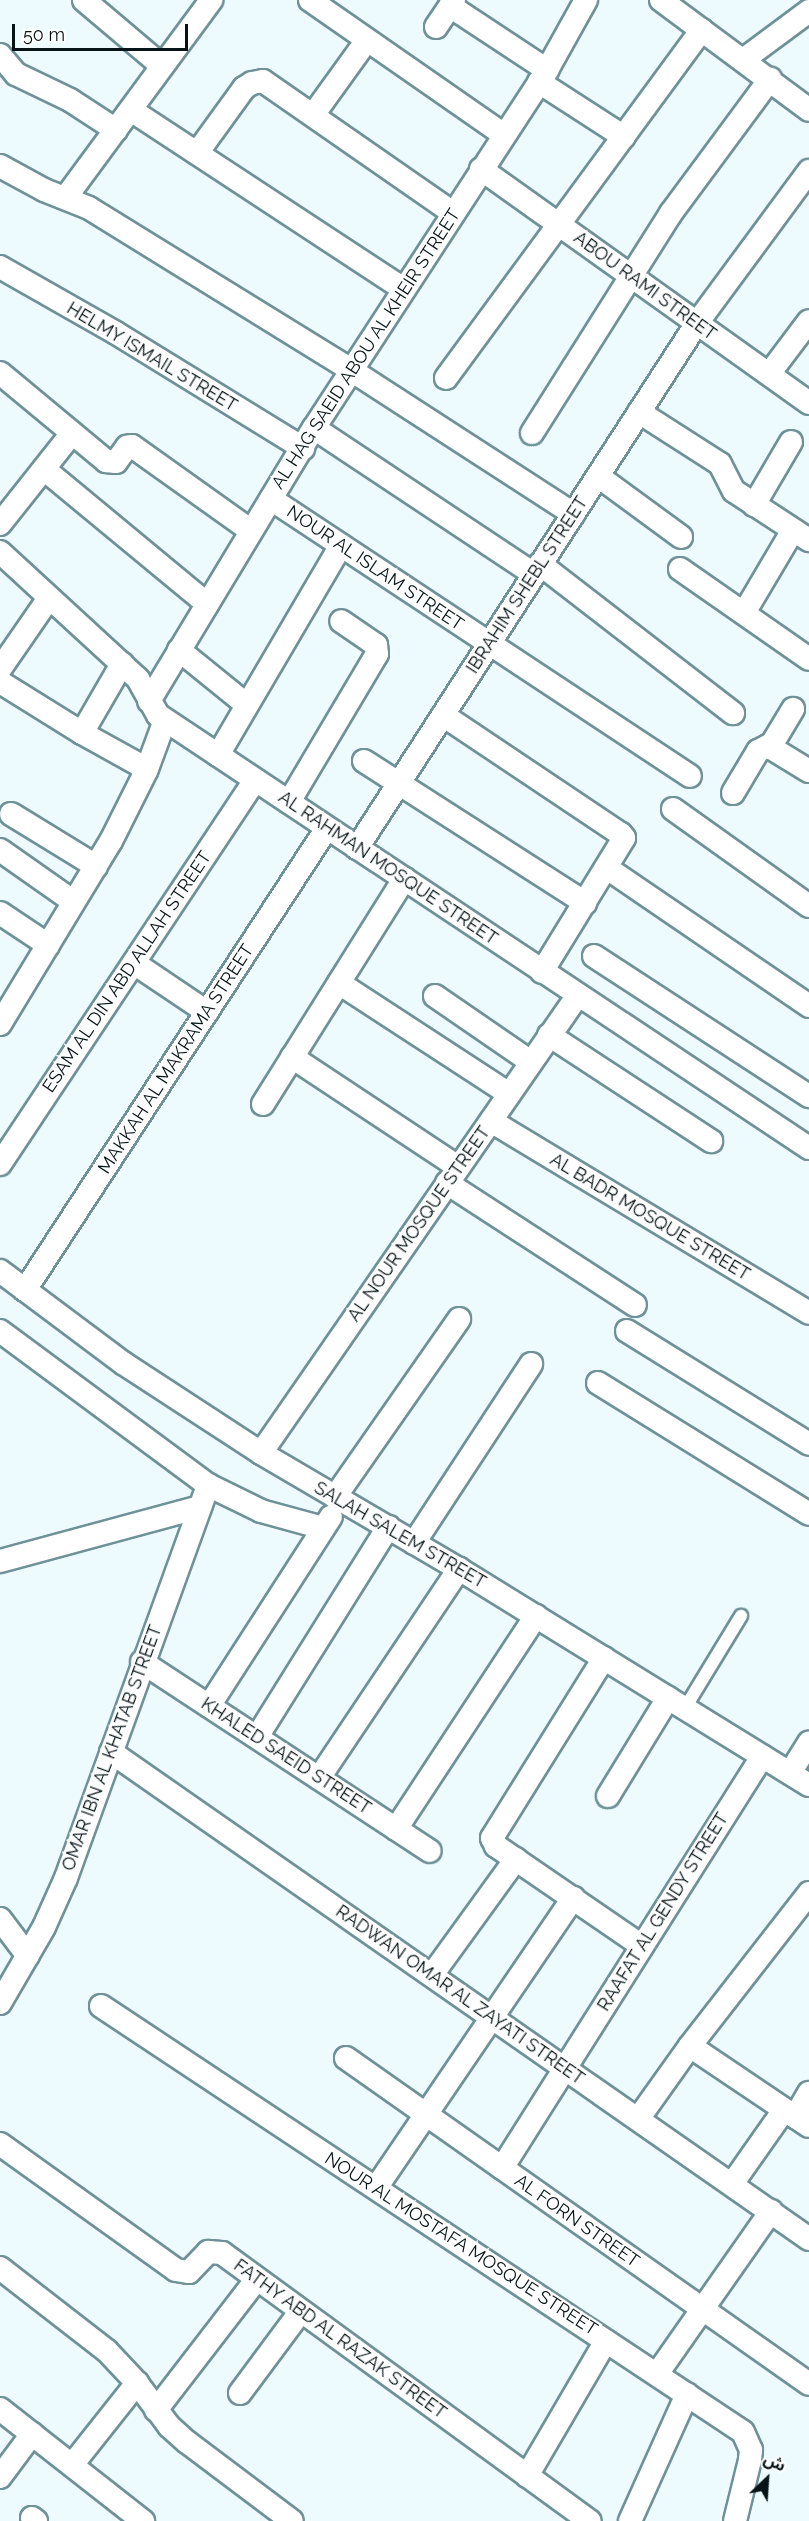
<!DOCTYPE html>
<html>
<head>
<meta charset="utf-8">
<style>
  body { margin:0 }
  #map { position:relative; width:809px; height:2521px; overflow:hidden; background:#edfbfe; font-family:Raleway,"Noto Sans Arabic",sans-serif }
  div>[style] { position:absolute }
  .roads { filter:drop-shadow(2px 0 #6f9198) drop-shadow(-2px 0 #6f9198) drop-shadow(0 2px #6f9198) drop-shadow(0 -2px #6f9198) }
  .service>* { height:12px; margin:-6px; padding:0 6px; transform-origin:6px; border-radius:6px; background:#fff }
  .minor>* { height:22px; margin:-11px; padding:0 11px; transform-origin:11px; border-radius:11px; background:#fff }
  span { translate:-50% -50%; white-space:nowrap; text-align:center; line-height:1.15; -webkit-text-stroke:4.5px #fff; paint-order:stroke }
  .street-label { font-size:18px; color:#071417 }
  .north { position:absolute; left:737px; top:2449px; width:60px; height:60px; -webkit-text-stroke:4px #fff; paint-order:stroke; rotate:25deg; font-size:16px; font-weight:700; line-height:24px; text-align:center; color:#071417 }
  .north::after { content:''; display:block; margin:auto; width:21px; height:27px; background:#071417; clip-path:polygon(50% 0,100% 100%,50% 72%,0 100%) }
  .scale { position:absolute; left:12px; top:24px; width:176px; height:27px; box-sizing:border-box; border:3px solid #071417; border-top:0; padding-left:8px; font-size:18px; line-height:21px; white-space:nowrap; color:#071417; -webkit-text-stroke:4px #fff; paint-order:stroke }
</style>
</head>
<body>
<div id="map">
  <div class="roads">
    <div class="service">
      <div style="left:685px;top:1708px;width:108px;rotate:-58.7deg"></div>
    </div>
    <div class="minor">
      <div style="left:84px;top:0;width:102px;rotate:40.2deg"></div>
      <div style="left:310px;top:0;width:236px;rotate:34.8deg"></div>
      <div style="left:661px;top:0;width:184px;rotate:36.6deg"></div>
      <div style="left:450px;top:6px;width:116px;rotate:33.4deg"></div>
      <div style="left:436px;top:27px;width:32px;rotate:-56deg"></div>
      <div style="left:0;top:55px;width:25px;rotate:50deg"></div>
      <div style="left:16px;top:74px;width:60px;rotate:25.7deg"></div>
      <div style="left:70px;top:100px;width:55px;rotate:33.1deg"></div>
      <div style="left:743px;top:60px;width:82px;rotate:-36.6deg"></div>
      <div style="left:539px;top:82px;width:101px;rotate:32.9deg"></div>
      <div style="left:131px;top:110px;width:326px;rotate:33.3deg"></div>
      <div style="left:313px;top:115px;width:92px;rotate:-54.2deg"></div>
      <div style="left:197px;top:153px;width:80px;rotate:-54.1deg"></div>
      <div style="left:244px;top:88px;width:9px;rotate:-32deg"></div>
      <div style="left:252px;top:83px;width:11px;rotate:-10deg"></div>
      <div style="left:263px;top:81px;width:231px;rotate:34.8deg"></div>
      <div style="left:0;top:166px;width:50px;rotate:28.6deg"></div>
      <div style="left:44px;top:190px;width:48px;rotate:21.8deg"></div>
      <div style="left:89px;top:208px;width:308px;rotate:31.7deg"></div>
      <div style="left:351px;top:370px;width:265px;rotate:32.9deg"></div>
      <div style="left:481px;top:169px;width:403px;rotate:35.5deg"></div>
      <div style="left:66px;top:197px;width:245px;rotate:-53.6deg"></div>
      <div style="left:0;top:267px;width:133px;rotate:29.6deg"></div>
      <div style="left:116px;top:333px;width:220px;rotate:31.6deg"></div>
      <div style="left:0;top:373px;width:138px;rotate:39.7deg"></div>
      <div style="left:106px;top:461px;width:10px;rotate:6deg"></div>
      <div style="left:116px;top:462px;width:19px;rotate:-54deg"></div>
      <div style="left:127px;top:447px;width:5px;rotate:-11deg"></div>
      <div style="left:132px;top:446px;width:146px;rotate:35.5deg"></div>
      <div style="left:769px;top:374px;width:66px;rotate:-53deg"></div>
      <div style="left:446px;top:378px;width:432px;rotate:-53.7deg"></div>
      <div style="left:639px;top:412px;width:96px;rotate:32.7deg"></div>
      <div style="left:720px;top:464px;width:30px;rotate:63deg"></div>
      <div style="left:734px;top:491px;width:90px;rotate:33.2deg"></div>
      <div style="left:314px;top:428px;width:264px;rotate:33.6deg"></div>
      <div style="left:532px;top:433px;width:260px;rotate:-57.7deg"></div>
      <div style="left:671px;top:213px;width:167px;rotate:-53.5deg"></div>
      <div style="left:44px;top:469px;width:212px;rotate:39.6deg"></div>
      <div style="left:598px;top:476px;width:103px;rotate:36.3deg"></div>
      <div style="left:271px;top:499px;width:502px;rotate:33.47deg"></div>
      <div style="left:754px;top:505px;width:73px;rotate:-59.6deg"></div>
      <div style="left:0;top:524px;width:116px;rotate:-51.6deg"></div>
      <div style="left:0;top:552px;width:188px;rotate:42.6deg"></div>
      <div style="left:138px;top:679px;width:41px;rotate:60.9deg"></div>
      <div style="left:158px;top:715px;width:782px;rotate:33.63deg"></div>
      <div style="left:540px;top:564px;width:244px;rotate:37.7deg"></div>
      <div style="left:680px;top:569px;width:157px;rotate:34.9deg"></div>
      <div style="left:744px;top:613px;width:96px;rotate:-59.4deg"></div>
      <div style="left:179px;top:650px;width:87px;rotate:39deg"></div>
      <div style="left:0;top:669px;width:86px;rotate:-55.4deg"></div>
      <div style="left:0;top:682px;width:97px;rotate:31.9deg"></div>
      <div style="left:82px;top:733px;width:74px;rotate:29deg"></div>
      <div style="left:149px;top:701px;width:319px;rotate:-58.9deg"></div>
      <div style="left:314px;top:428px;width:427px;rotate:-56.9deg"></div>
      <div style="left:547px;top:70px;width:80px;rotate:-60.9deg"></div>
      <div style="left:443px;top:715px;width:214px;rotate:33.8deg"></div>
      <div style="left:621px;top:834px;width:5px;rotate:53deg"></div>
      <div style="left:624px;top:838px;width:157px;rotate:121.5deg"></div>
      <div style="left:82px;top:733px;width:80px;rotate:-59.9deg"></div>
      <div style="left:768px;top:746px;width:48px;rotate:31.4deg"></div>
      <div style="left:218px;top:755px;width:243px;rotate:-59.6deg"></div>
      <div style="left:364px;top:761px;width:263px;rotate:32.7deg"></div>
      <div style="left:733px;top:793px;width:49px;rotate:-59.2deg"></div>
      <div style="left:758px;top:751px;width:16px;rotate:-27deg"></div>
      <div style="left:772px;top:744px;width:41px;rotate:-59deg"></div>
      <div style="left:289px;top:802px;width:172px;rotate:-59.3deg"></div>
      <div style="left:377px;top:654px;width:9px;rotate:-96deg"></div>
      <div style="left:376px;top:645px;width:42px;rotate:-145.6deg"></div>
      <div style="left:673px;top:809px;width:167px;rotate:35.5deg"></div>
      <div style="left:11px;top:814px;width:100px;rotate:31.5deg"></div>
      <div style="left:357px;top:848px;width:625px;rotate:-57.07deg"></div>
      <div style="left:697px;top:323px;width:189px;rotate:-53.6deg"></div>
      <div style="left:0;top:850px;width:90px;rotate:35.1deg"></div>
      <div style="left:607px;top:868px;width:245px;rotate:34.3deg"></div>
      <div style="left:0;top:913px;width:58px;rotate:33.7deg"></div>
      <div style="left:594px;top:956px;width:257px;rotate:33.1deg"></div>
      <div style="left:134px;top:963px;width:88px;rotate:33.9deg"></div>
      <div style="left:339px;top:983px;width:203px;rotate:33.1deg"></div>
      <div style="left:435px;top:996px;width:116px;rotate:34.5deg"></div>
      <div style="left:0;top:1024px;width:214px;rotate:-58.8deg"></div>
      <div style="left:111px;top:841px;width:80px;rotate:-63.4deg"></div>
      <div style="left:147px;top:769px;width:52px;rotate:-69.8deg"></div>
      <div style="left:549px;top:1035px;width:194px;rotate:33.2deg"></div>
      <div style="left:292px;top:1057px;width:199px;rotate:33.5deg"></div>
      <div style="left:263px;top:1104px;width:266px;rotate:-57.9deg"></div>
      <div style="left:491px;top:1121px;width:371px;rotate:31.1deg"></div>
      <div style="left:0;top:1164px;width:461px;rotate:-56.4deg"></div>
      <div style="left:447px;top:1183px;width:224px;rotate:33deg"></div>
      <div style="left:0;top:1271px;width:154px;rotate:36.8deg"></div>
      <div style="left:123px;top:1363px;width:165px;rotate:33.1deg"></div>
      <div style="left:261px;top:1453px;width:229px;rotate:30.4deg"></div>
      <div style="left:459px;top:1569px;width:411px;rotate:31.7deg"></div>
      <div style="left:25px;top:1290px;width:552px;rotate:-56.83deg"></div>
      <div style="left:0;top:1331px;width:259px;rotate:36.5deg"></div>
      <div style="left:208px;top:1485px;width:59px;rotate:26.1deg"></div>
      <div style="left:261px;top:1511px;width:64px;rotate:15.3deg"></div>
      <div style="left:627px;top:1331px;width:214px;rotate:31.8deg"></div>
      <div style="left:598px;top:1383px;width:248px;rotate:31.8deg"></div>
      <div style="left:261px;top:1453px;width:557px;rotate:-55.31deg"></div>
      <div style="left:335px;top:1497px;width:217px;rotate:-55.1deg"></div>
      <div style="left:414px;top:1543px;width:214px;rotate:-56.8deg"></div>
      <div style="left:0;top:1561px;width:207px;rotate:-15.1deg"></div>
      <div style="left:604px;top:1658px;width:212px;rotate:121.9deg"></div>
      <div style="left:492px;top:1838px;width:9px;rotate:63deg"></div>
      <div style="left:496px;top:1846px;width:177px;rotate:34.4deg"></div>
      <div style="left:142px;top:1662px;width:344px;rotate:33.3deg"></div>
      <div style="left:209px;top:1706px;width:225px;rotate:-57.2deg"></div>
      <div style="left:257px;top:1737px;width:248px;rotate:-58deg"></div>
      <div style="left:111px;top:1752px;width:851px;rotate:34.9deg"></div>
      <div style="left:790px;top:1773px;width:36px;rotate:-58deg"></div>
      <div style="left:319px;top:1778px;width:252px;rotate:-56.2deg"></div>
      <div style="left:608px;top:1796px;width:115px;rotate:-58.5deg"></div>
      <div style="left:396px;top:1829px;width:255px;rotate:-56.7deg"></div>
      <div style="left:0;top:1919px;width:46px;rotate:52.9deg"></div>
      <div style="left:432px;top:1975px;width:143px;rotate:-54.1deg"></div>
      <div style="left:0;top:2003px;width:88px;rotate:-59.9deg"></div>
      <div style="left:44px;top:1927px;width:54px;rotate:-65.8deg"></div>
      <div style="left:66px;top:1878px;width:418px;rotate:-70.1deg"></div>
      <div style="left:101px;top:2006px;width:770px;rotate:33.57deg"></div>
      <div style="left:743px;top:2432px;width:20px;rotate:66deg"></div>
      <div style="left:751px;top:2450px;width:10px;rotate:96deg"></div>
      <div style="left:750px;top:2460px;width:63px;rotate:103.8deg"></div>
      <div style="left:690px;top:2046px;width:143px;rotate:33.9deg"></div>
      <div style="left:346px;top:2058px;width:566px;rotate:35.15deg"></div>
      <div style="left:795px;top:2117px;width:28px;rotate:-60deg"></div>
      <div style="left:638px;top:2119px;width:90px;rotate:-54.5deg"></div>
      <div style="left:690px;top:2046px;width:194px;rotate:-52.1deg"></div>
      <div style="left:0;top:2144px;width:216px;rotate:35.6deg"></div>
      <div style="left:176px;top:2270px;width:13px;rotate:9deg"></div>
      <div style="left:189px;top:2272px;width:28px;rotate:-46deg"></div>
      <div style="left:208px;top:2252px;width:14px;rotate:4deg"></div>
      <div style="left:222px;top:2253px;width:455px;rotate:36.1deg"></div>
      <div style="left:502px;top:2168px;width:487px;rotate:-57.7deg"></div>
      <div style="left:732px;top:2184px;width:90px;rotate:-54.9deg"></div>
      <div style="left:376px;top:2188px;width:351px;rotate:-55.8deg"></div>
      <div style="left:0;top:2268px;width:135px;rotate:37.8deg"></div>
      <div style="left:107px;top:2351px;width:44px;rotate:46.8deg"></div>
      <div style="left:137px;top:2383px;width:54px;rotate:53.3deg"></div>
      <div style="left:169px;top:2426px;width:24px;rotate:42deg"></div>
      <div style="left:187px;top:2442px;width:131px;rotate:37deg"></div>
      <div style="left:657px;top:2374px;width:199px;rotate:-55deg"></div>
      <div style="left:240px;top:2393px;width:102px;rotate:-53.4deg"></div>
      <div style="left:0;top:2409px;width:182px;rotate:38.1deg"></div>
      <div style="left:156px;top:2410px;width:165px;rotate:-52.4deg"></div>
      <div style="left:72px;top:2465px;width:105px;rotate:-51.6deg"></div>
      <div style="left:527px;top:2476px;width:156px;rotate:-59.7deg"></div>
      <div style="left:0;top:2477px;width:54px;rotate:-53.3deg"></div>
      <div style="left:32px;top:2518px;width:5px;rotate:37deg"></div>
      <div style="left:630px;top:2521px;width:139px;rotate:-65.8deg"></div>
    </div>
  </div>
  <div class="street-label">
    <span style="left:645px;top:286px;rotate:36deg">ABOU RAMI STREET</span>
    <span style="left:366px;top:349px;rotate:-57deg">AL HAG SAEID ABOU AL KHEIR STREET</span>
    <span style="left:152px;top:357px;rotate:31deg">HELMY ISMAIL STREET</span>
    <span style="left:375px;top:568px;rotate:34deg">NOUR AL ISLAM STREET</span>
    <span style="left:527px;top:585px;rotate:-57deg">IBRAHIM SHEBL STREET</span>
    <span style="left:388px;top:868px;rotate:34deg">AL RAHMAN MOSQUE STREET</span>
    <span style="left:127px;top:972px;rotate:-56deg">ESAM AL DIN ABD ALLAH STREET</span>
    <span style="left:176px;top:1059px;rotate:-57deg">MAKKAH AL MAKRAMA STREET</span>
    <span style="left:650px;top:1217px;rotate:31deg">AL BADR MOSQUE STREET</span>
    <span style="left:419px;top:1224px;rotate:-55deg">AL NOUR MOSQUE STREET</span>
    <span style="left:400px;top:1535px;rotate:30deg">SALAH SALEM STREET</span>
    <span style="left:112px;top:1748px;rotate:-70deg">OMAR IBN AL KHATAB STREET</span>
    <span style="left:286px;top:1756px;rotate:33deg">KHALED SAEID STREET</span>
    <span style="left:663px;top:1912px;rotate:-58deg">RAAFAT AL GENDY STREET</span>
    <span style="left:460px;top:1995px;rotate:35deg">RADWAN OMAR AL ZAYATI STREET</span>
    <span style="left:577px;top:2221px;rotate:35deg">AL FORN STREET</span>
    <span style="left:461px;top:2244px;rotate:33deg">NOUR AL MOSTAFA MOSQUE STREET</span>
    <span style="left:340px;top:2339px;rotate:36deg">FATHY ABD AL RAZAK STREET</span>
  </div>
  <div class="north">ش</div>
  <div class="scale">50 m</div>
</div>
</body>
</html>
